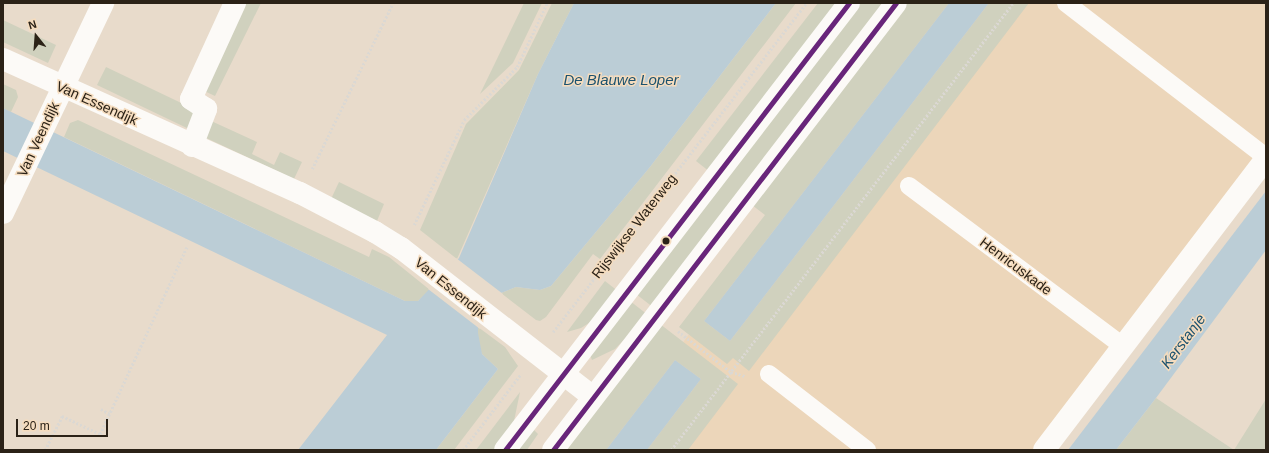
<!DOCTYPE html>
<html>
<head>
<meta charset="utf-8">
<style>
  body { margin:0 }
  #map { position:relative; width:1269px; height:453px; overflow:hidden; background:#e8dbcb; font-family:Arial,sans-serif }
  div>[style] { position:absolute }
  .built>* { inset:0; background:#ecd6ba }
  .green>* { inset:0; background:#d0d1be }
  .water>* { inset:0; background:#bbcdd6 }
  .pier>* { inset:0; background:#e8dbcb }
  .path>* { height:2.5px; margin-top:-1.25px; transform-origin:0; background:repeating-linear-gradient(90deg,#dbd8d3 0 2px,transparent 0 4px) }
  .lane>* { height:18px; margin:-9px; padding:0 9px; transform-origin:9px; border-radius:9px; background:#fcfaf7 }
  .street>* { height:22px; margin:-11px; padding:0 11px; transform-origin:11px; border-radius:11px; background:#fcfaf7 }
  .secondary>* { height:22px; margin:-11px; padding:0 11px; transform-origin:11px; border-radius:11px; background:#fcfaf7 }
  .bus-1>* { height:5px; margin:-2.5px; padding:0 2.5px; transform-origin:2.5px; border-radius:2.5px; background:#68257a }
  .dots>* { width:11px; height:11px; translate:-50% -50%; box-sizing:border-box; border:2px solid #f5dcbe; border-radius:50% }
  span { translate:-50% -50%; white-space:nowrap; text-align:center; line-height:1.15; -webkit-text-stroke:3px #f5dcbe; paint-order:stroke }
  .street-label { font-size:14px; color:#2b2217 }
  .water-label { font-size:15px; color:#1b526f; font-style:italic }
  .frame { position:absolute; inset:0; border:4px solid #2b2217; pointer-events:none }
  .north { position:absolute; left:16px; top:16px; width:40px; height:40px; -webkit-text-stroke:3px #f5dcbe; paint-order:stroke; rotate:343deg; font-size:11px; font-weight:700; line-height:16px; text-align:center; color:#2b2217 }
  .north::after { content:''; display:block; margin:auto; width:14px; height:18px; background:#2b2217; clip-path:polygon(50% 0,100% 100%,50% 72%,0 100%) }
  .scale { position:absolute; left:16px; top:419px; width:92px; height:18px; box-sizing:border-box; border:2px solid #2b2217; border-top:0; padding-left:5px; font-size:12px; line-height:14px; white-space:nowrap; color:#2b2217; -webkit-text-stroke:3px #f5dcbe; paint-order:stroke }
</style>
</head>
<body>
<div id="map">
  <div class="built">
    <div style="clip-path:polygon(929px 3px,1266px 3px,1266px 169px,1043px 450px,605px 450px)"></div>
  </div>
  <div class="green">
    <div style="clip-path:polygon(241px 3px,261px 3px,215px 96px,200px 89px)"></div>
    <div style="clip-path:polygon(524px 3px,542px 3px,513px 63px,480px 94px)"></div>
    <div style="clip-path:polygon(552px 3px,574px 3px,538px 74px,457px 259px,420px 230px,466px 124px,519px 70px)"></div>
    <div style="clip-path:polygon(776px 3px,796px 3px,600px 259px,593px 254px,546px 317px,540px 321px,536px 320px,501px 293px,516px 287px,540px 290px,551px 286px,650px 167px)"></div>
    <div style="clip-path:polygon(818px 3px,839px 3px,710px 172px,696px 161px)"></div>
    <div style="clip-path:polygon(859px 3px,888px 3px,654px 308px,636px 294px)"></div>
    <div style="clip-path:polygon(907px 3px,949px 3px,704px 321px,730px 341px,989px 3px,1029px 3px,749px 371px,733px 358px,727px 364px,679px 327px,765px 215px,752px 205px)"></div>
    <div style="clip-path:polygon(3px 20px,56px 45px,48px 63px,3px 42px)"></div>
    <div style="clip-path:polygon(106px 67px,198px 111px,189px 129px,97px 85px)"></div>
    <div style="clip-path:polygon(3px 84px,16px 90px,18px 97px,11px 112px,3px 108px)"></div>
    <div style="clip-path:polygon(78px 120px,369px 257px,372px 249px,389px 257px,430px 290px,418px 301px,405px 301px,64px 137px,70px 123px)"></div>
    <div style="clip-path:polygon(209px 120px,257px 142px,252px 154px,274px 165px,280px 152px,302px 162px,294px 179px,202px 136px)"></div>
    <div style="clip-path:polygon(339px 182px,384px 204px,377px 221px,331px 199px)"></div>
    <div style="clip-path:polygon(605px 281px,619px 292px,597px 318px,581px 328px,567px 332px)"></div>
    <div style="clip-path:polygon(630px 301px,648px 315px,615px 349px,592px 360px,590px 355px)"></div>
    <div style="clip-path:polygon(660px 324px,738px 384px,688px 450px,647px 450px,701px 379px,675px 360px,606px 450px,565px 450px)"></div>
    <div style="clip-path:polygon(478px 327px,505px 347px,518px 366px,454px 450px,436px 450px,498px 369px,482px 354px,478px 344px)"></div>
    <div style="clip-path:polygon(520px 392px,514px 421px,495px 450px,476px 450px)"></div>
    <div style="clip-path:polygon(1156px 398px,1234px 450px,1266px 399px,1266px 450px,1116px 450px)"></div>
    <div style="clip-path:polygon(534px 430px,538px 434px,527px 450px,515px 450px)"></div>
  </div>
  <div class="water">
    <div style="clip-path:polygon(574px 3px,776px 3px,650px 167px,551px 286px,540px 290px,516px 287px,501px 293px,478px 327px,478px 333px,482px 354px,498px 369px,436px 450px,298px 450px,387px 335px,3px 151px,3px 108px,405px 301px,418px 301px,459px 258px,538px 74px)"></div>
    <div style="clip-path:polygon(949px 3px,989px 3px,730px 341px,704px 321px)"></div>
    <div style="clip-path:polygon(1266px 191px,1266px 250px,1156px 398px,1116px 450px,1068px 450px)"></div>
    <div style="clip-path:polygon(675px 360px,701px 379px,647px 450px,606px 450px)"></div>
  </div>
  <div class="pier">
    <div style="clip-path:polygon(456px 258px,503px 294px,480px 329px,428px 289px)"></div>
  </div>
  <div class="path">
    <div style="left:312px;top:169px;width:185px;rotate:-64deg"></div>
    <div style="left:414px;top:225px;width:116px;rotate:-64.5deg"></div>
    <div style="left:464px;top:120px;width:75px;rotate:-45deg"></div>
    <div style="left:517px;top:67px;width:71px;rotate:-64.9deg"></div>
    <div style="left:678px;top:331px;width:67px;rotate:37.7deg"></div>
    <div style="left:731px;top:372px;width:15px;rotate:16deg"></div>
    <div style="left:553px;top:332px;width:415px;rotate:-52.4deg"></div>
    <div style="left:101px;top:409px;width:10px;rotate:29deg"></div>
    <div style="left:45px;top:450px;width:38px;rotate:-63deg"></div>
    <div style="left:62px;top:416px;width:42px;rotate:25.3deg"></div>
    <div style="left:100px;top:434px;width:206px;rotate:-65.1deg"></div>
    <div style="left:463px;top:450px;width:96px;rotate:-52.7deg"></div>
    <div style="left:671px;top:450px;width:563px;rotate:-52.58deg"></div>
  </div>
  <div class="lane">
    <div style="left:1066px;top:3px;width:252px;rotate:37.6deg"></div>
    <div style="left:909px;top:186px;width:267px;rotate:36.8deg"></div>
    <div style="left:769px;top:374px;width:124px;rotate:37.8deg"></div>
  </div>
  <div class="street">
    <div style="left:3px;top:59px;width:326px;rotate:24.3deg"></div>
    <div style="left:300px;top:193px;width:85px;rotate:27.5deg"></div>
    <div style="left:375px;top:232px;width:31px;rotate:32deg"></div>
    <div style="left:401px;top:248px;width:243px;rotate:37.8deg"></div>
    <div style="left:192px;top:146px;width:40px;rotate:-69deg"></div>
    <div style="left:206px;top:109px;width:18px;rotate:-146deg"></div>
    <div style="left:191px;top:99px;width:106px;rotate:-65.4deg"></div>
    <div style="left:3px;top:213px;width:233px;rotate:-64.5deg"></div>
    <div style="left:1044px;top:450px;width:366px;rotate:-52.7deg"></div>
  </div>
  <div class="secondary">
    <div style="left:505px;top:450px;width:564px;rotate:-52.42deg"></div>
    <div style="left:553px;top:450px;width:563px;rotate:-52.5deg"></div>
  </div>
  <div class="bus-1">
    <div style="left:505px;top:450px;width:564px;rotate:-52.42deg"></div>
    <div style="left:553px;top:450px;width:563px;rotate:-52.5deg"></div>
  </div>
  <div class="dots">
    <div style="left:666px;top:241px;background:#2b2217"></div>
  </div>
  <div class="street-label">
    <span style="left:97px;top:103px;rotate:24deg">Van Essendijk</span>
    <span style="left:38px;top:139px;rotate:-65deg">Van Veendijk</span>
    <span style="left:634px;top:226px;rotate:-52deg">Rijswijkse Waterweg</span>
    <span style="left:1016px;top:266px;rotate:37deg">Henricuskade</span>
    <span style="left:451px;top:288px;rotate:39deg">Van Essendijk</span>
  </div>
  <div class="water-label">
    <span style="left:621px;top:80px">De Blauwe Loper</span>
    <span style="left:1183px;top:341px;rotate:-53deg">Kerstanje</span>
  </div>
  <div class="frame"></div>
  <div class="north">N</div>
  <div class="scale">20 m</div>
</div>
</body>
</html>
